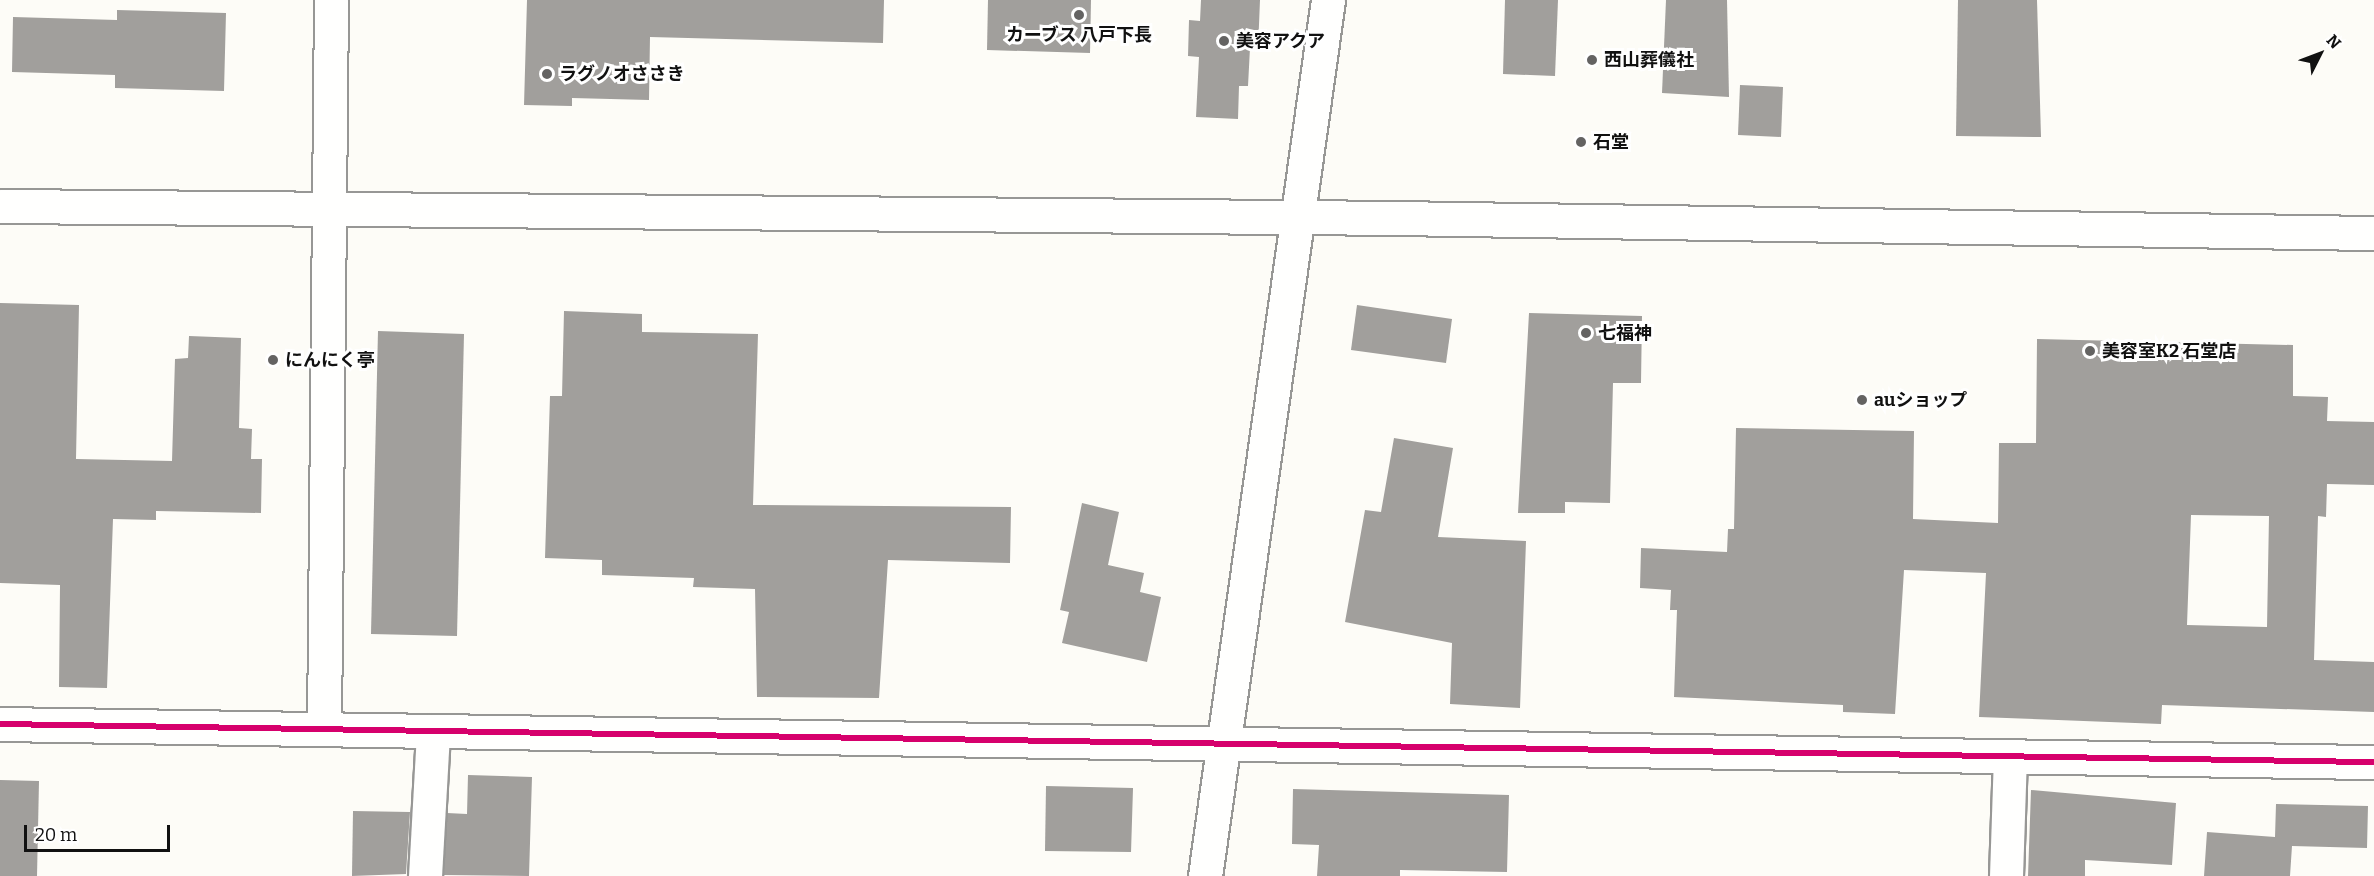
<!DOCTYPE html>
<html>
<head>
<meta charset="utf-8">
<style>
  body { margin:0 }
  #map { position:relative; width:2374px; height:876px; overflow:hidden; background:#fdfcf7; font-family:Bitter,"Noto Sans JP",serif }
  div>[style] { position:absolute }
  .building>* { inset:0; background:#a19f9c }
  .roads { filter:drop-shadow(2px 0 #979795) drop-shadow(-2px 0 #979795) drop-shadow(0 2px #979795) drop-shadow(0 -2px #979795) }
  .minor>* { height:33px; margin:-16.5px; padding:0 16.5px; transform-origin:16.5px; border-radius:16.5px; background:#fffffe }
  .cycleway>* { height:6px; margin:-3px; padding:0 3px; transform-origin:3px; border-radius:3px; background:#d6006c }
  .dots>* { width:16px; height:16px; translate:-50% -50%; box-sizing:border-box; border:3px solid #fff; border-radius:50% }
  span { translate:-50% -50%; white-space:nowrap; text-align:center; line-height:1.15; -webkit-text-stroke:6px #fff; paint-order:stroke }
  .poi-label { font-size:18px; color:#111; font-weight:700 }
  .left { translate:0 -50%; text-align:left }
  .north { position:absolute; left:2290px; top:24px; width:60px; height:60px; -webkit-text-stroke:4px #fff; paint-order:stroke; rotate:48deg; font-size:16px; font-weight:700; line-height:24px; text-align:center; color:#111 }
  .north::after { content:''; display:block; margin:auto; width:21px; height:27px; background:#111; clip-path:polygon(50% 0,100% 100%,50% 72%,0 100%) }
  .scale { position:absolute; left:24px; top:825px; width:146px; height:27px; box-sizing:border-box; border:3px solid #111; border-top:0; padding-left:8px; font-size:18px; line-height:21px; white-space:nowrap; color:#111; -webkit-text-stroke:4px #fff; paint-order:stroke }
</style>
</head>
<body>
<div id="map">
  <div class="building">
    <div style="clip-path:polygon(527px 0,884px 0,883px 43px,650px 37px,649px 100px,572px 98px,572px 106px,524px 105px)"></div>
    <div style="clip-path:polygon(988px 0,1091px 0,1090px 53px,987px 50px)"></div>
    <div style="clip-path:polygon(1201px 0,1260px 0,1258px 49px,1250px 48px,1248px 86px,1239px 86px,1238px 119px,1196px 117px,1199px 57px,1188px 56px,1189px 20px,1200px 21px)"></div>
    <div style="clip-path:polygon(1505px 0,1558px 0,1555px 76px,1503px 74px)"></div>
    <div style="clip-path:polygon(1666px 0,1727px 0,1729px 97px,1662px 93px)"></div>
    <div style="clip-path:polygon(1958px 0,2037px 0,2041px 137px,1956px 136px)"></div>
    <div style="clip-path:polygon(117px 10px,226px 13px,224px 91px,115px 88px,115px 75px,12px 72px,13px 17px,117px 20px)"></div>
    <div style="clip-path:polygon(1740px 85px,1783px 87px,1781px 137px,1738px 135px)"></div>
    <div style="clip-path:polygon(0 303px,79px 305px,76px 459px,172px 461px,175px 359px,188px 358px,189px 336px,241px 338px,239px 428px,252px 429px,251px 459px,262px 459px,261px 513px,156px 511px,156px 520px,113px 519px,107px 688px,59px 687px,60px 585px,0 583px)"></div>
    <div style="clip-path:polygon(1357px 305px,1452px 319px,1446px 363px,1351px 350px)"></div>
    <div style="clip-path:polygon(564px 311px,642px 314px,642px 332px,758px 334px,753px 505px,1011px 507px,1010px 563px,888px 560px,879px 698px,757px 697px,755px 589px,693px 587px,694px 578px,602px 575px,602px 560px,545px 558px,550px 396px,562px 396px)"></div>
    <div style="clip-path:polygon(1529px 313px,1642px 316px,1641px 383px,1613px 383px,1610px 503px,1565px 502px,1565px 513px,1518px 513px)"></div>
    <div style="clip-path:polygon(378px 331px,464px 334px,457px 636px,371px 634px)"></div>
    <div style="clip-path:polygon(evenodd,2037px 339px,2293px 345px,2293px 396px,2328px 397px,2327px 421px,2374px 422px,2374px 485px,2327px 484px,2326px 517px,2318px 516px,2314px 660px,2374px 662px,2374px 712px,2162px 705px,2161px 724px,1979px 717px,1986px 573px,1904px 570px,1895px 714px,1843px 712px,1843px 705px,1674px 697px,1677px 610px,1670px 610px,1671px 590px,1640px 588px,1641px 548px,1727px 552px,1728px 529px,1734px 529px,1736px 428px,1914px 431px,1913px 519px,1998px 523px,1999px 443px,2036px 443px,2037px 339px,2191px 515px,2269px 516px,2267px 627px,2187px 625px,2191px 515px)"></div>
    <div style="clip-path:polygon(1394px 438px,1453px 448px,1438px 537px,1526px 541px,1520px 708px,1450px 704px,1452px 643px,1345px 622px,1365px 510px,1381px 512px)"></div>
    <div style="clip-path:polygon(1082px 503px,1119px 512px,1108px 565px,1144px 573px,1140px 592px,1161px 597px,1147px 662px,1062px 643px,1069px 612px,1060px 610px)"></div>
    <div style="clip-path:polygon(468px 775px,532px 777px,529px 876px,444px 875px,447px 813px,467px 814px)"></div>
    <div style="clip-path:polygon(0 780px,39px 781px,37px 876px,0 876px)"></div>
    <div style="clip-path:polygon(1046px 786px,1133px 788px,1131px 852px,1045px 851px)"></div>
    <div style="clip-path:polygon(1293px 789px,1509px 795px,1507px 872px,1400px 870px,1400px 876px,1317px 876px,1319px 845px,1292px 844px)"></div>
    <div style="clip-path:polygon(2031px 790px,2176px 803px,2172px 865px,2085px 860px,2085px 876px,2028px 876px)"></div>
    <div style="clip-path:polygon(2276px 804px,2368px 806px,2367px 848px,2292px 846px,2290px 876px,2204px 876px,2207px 832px,2275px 837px)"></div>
    <div style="clip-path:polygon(353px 811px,410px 812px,406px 874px,352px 876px)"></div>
  </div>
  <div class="roads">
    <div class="minor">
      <div style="left:0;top:206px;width:1394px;rotate:0.49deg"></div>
      <div style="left:1394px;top:218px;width:980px;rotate:0.88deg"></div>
      <div style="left:0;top:724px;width:2374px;rotate:0.92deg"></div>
      <div style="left:324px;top:729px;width:729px;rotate:-89.45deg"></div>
      <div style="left:425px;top:876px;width:145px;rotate:-86.8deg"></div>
      <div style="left:1205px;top:876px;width:885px;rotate:-82.01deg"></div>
      <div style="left:2006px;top:876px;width:119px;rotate:-88.1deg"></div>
    </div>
  </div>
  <div class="cycleway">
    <div style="left:0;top:724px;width:2374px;rotate:0.92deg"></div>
  </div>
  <div class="dots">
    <div style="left:1079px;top:15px;background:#646362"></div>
    <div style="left:1224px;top:41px;background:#646362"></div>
    <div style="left:1592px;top:60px;background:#646362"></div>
    <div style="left:547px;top:74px;background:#646362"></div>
    <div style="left:1581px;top:142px;background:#646362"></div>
    <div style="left:1586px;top:333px;background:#646362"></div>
    <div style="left:2090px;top:351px;background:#646362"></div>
    <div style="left:273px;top:360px;background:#646362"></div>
    <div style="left:1862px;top:400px;background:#646362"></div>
  </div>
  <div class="poi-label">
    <span style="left:1079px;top:35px">カーブス 八戸下長</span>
    <span class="left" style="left:1236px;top:41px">美容アクア</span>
    <span class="left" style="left:1604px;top:60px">西山葬儀社</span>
    <span class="left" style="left:559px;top:74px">ラグノオささき</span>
    <span class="left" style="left:1593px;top:142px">石堂</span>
    <span class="left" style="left:1598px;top:333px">七福神</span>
    <span class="left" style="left:2102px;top:351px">美容室K2 石堂店</span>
    <span class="left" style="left:285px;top:360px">にんにく亭</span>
    <span class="left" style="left:1874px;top:400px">auショップ</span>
  </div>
  <div class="north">N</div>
  <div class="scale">20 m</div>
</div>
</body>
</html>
